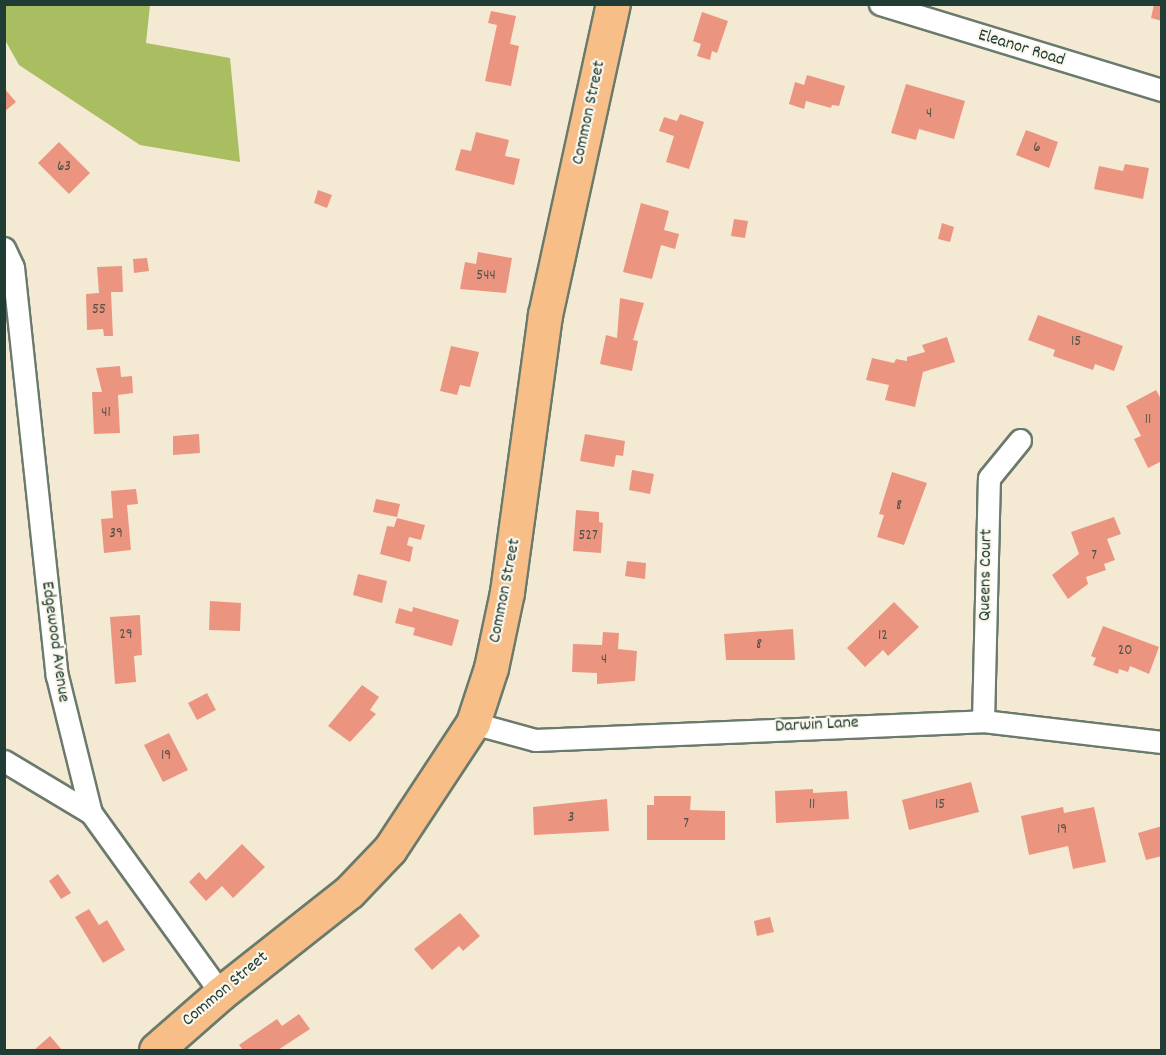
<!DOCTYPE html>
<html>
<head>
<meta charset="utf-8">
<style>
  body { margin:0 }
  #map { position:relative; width:1166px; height:1055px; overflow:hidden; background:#f4ead4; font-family:Dekko,sans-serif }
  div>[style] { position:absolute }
  .green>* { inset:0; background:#a9bd61 }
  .building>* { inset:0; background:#eb9581 }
  .roads { filter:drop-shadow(2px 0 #6a7a6c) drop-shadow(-2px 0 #6a7a6c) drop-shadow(0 2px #6a7a6c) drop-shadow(0 -2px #6a7a6c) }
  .street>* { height:21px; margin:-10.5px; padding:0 10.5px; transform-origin:10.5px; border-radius:10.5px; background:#fff }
  .primary>* { height:33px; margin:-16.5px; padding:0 16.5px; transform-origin:16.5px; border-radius:16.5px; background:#f7be88 }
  span { translate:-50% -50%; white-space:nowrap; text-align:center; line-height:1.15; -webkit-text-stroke:4.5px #fbf7ec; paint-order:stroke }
  .number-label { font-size:15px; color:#525347 }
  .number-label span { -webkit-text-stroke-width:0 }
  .street-label { font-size:18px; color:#1f3d34 }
  .frame { position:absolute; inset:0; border:6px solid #1f3d34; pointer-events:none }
</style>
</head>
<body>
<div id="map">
  <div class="green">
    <div style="clip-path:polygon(4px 5px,150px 5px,146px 43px,230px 58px,240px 162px,140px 145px,19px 65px,5px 40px)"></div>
  </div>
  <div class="building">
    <div style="clip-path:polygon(1154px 4px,1162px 4px,1162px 21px,1151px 18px)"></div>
    <div style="clip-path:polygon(491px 11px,516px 16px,510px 44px,519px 46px,511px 86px,485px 81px,497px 25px,488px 23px)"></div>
    <div style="clip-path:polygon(702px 12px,728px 21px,717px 53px,712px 51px,710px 60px,697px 56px,701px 44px,693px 41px)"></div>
    <div style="clip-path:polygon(807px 75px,845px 86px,839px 106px,832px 105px,831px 108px,806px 101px,804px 109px,789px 104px,795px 82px,804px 85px)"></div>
    <div style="clip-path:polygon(906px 84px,965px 101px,954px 139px,919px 129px,916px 140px,891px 133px)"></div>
    <div style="clip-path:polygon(4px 88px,16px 102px,4px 112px)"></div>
    <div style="clip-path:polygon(680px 114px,704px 122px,689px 169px,666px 162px,674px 136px,659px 131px,664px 117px,677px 121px)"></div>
    <div style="clip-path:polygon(1026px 130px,1058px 142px,1049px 168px,1016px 155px)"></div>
    <div style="clip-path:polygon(476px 132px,509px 140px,505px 156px,520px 159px,514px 185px,455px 170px,461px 149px,471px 151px)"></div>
    <div style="clip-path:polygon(59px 142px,90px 173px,69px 194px,38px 163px)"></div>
    <div style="clip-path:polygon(1125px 164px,1149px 168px,1143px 199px,1094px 189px,1099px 166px,1123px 171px)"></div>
    <div style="clip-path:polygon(318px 190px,332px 195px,327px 208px,314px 203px)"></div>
    <div style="clip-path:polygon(641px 203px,669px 211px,664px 230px,679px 234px,675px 249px,661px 245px,652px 279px,623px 272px)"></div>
    <div style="clip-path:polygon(734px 219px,748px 221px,745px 238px,731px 236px)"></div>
    <div style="clip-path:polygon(942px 223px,954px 227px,950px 242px,938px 239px)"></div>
    <div style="clip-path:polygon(478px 252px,512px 258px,506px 293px,460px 289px,465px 262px,476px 264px)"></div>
    <div style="clip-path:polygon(147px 258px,149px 271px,134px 273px,133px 259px)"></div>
    <div style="clip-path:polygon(122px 266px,123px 292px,111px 292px,113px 336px,104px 336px,103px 329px,87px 330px,86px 294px,99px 293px,97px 267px)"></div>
    <div style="clip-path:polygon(620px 298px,644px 303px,633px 340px,638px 341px,632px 371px,600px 364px,606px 335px,617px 338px)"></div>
    <div style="clip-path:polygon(1038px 315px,1123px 346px,1114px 371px,1095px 364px,1093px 370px,1053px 356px,1055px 350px,1028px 340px)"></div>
    <div style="clip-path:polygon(947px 337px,955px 362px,923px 372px,915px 407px,885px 400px,889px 385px,866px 380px,872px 358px,894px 363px,896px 359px,907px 361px,907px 357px,925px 352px,922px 345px)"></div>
    <div style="clip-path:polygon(451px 346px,479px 352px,470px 387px,460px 385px,457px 395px,440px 391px)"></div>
    <div style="clip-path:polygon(120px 366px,121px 377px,132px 376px,133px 393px,118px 395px,120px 433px,94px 434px,92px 392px,102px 392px,96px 368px)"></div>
    <div style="clip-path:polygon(1156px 390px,1162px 401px,1162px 461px,1148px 468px,1134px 439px,1141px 436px,1126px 406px)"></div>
    <div style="clip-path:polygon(199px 434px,200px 453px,173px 455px,173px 436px)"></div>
    <div style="clip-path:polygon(585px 434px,625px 441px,623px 456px,616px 455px,614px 467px,580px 461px)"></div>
    <div style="clip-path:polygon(632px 470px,654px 474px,650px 494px,629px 490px)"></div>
    <div style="clip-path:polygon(892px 472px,927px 483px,904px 545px,877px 537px,884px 515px,879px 514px)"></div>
    <div style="clip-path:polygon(136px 489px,138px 504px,127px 505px,131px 550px,104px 553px,101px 519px,113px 518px,111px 491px)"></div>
    <div style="clip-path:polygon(376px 499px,400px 504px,397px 517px,373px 512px)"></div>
    <div style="clip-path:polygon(576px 510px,599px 512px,599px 522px,603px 523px,601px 553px,573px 551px)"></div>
    <div style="clip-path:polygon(1114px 517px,1121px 534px,1107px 539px,1115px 560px,1104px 564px,1106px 570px,1086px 577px,1088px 584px,1068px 599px,1052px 575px,1079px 554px,1071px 532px)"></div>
    <div style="clip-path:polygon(397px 518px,425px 525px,421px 540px,409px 537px,407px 545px,413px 547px,410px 562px,380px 554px,387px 526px,394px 527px)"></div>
    <div style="clip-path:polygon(627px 561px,646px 563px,645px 579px,625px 576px)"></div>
    <div style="clip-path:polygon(358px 574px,387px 581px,382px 603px,353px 595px)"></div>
    <div style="clip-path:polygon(210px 601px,241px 603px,240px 631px,209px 630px)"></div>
    <div style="clip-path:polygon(894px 602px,919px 627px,888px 656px,883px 650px,865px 667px,847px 648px)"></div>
    <div style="clip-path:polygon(413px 607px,459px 620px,452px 646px,413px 635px,415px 628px,395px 623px,399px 608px,412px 612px)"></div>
    <div style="clip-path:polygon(140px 615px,142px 655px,134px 656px,136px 682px,115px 684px,110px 617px)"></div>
    <div style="clip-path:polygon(1103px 626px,1159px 647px,1149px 674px,1130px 666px,1128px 672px,1119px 669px,1118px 674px,1093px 665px,1096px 658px,1091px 656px)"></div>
    <div style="clip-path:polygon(793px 629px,795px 660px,726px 660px,724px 634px)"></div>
    <div style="clip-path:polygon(603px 632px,619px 633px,618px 649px,637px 651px,635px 681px,597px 684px,597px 673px,572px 672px,573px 644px,602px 645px)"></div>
    <div style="clip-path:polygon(362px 685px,379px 697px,370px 710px,376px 714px,350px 742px,328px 726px)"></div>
    <div style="clip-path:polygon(207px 693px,216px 710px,197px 720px,188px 703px)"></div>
    <div style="clip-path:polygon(169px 733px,188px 770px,163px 782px,144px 745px)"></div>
    <div style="clip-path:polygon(971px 782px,979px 812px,909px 830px,902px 800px)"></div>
    <div style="clip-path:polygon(813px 789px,813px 793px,847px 791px,849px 819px,776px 823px,775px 791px)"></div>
    <div style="clip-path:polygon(654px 796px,691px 796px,690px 810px,725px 811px,725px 840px,647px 840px,647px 805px,654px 805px)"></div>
    <div style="clip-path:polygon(607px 799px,609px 831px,534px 835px,533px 807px)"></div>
    <div style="clip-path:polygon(1063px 807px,1064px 813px,1094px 807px,1106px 862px,1073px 869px,1068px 846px,1029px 855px,1021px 816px)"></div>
    <div style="clip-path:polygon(1162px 826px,1162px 856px,1146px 860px,1138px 833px)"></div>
    <div style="clip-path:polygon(242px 844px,265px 867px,233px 898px,222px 886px,206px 901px,189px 882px,199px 872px,206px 880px)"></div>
    <div style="clip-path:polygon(58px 874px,71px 893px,61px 899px,49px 881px)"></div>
    <div style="clip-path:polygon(89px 909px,99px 925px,107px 920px,125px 950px,103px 963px,75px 917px)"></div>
    <div style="clip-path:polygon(460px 913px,480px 936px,463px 951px,459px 946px,432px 970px,414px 949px)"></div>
    <div style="clip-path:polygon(770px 917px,774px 932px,757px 936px,754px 921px)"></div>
    <div style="clip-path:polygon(299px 1014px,310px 1029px,278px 1050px,243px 1050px,239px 1045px,277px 1019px,282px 1026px)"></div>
    <div style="clip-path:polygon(50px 1036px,62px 1050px,34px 1050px)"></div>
  </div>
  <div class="roads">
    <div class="street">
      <div style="left:880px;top:4px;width:295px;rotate:17deg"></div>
      <div style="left:4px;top:248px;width:21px;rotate:65deg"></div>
      <div style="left:13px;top:267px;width:411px;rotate:83.9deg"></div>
      <div style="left:57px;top:676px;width:141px;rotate:76.1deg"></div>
      <div style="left:91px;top:813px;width:222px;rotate:54.2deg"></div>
      <div style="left:983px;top:721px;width:243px;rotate:-88.6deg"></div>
      <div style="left:989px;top:478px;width:49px;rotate:-50.8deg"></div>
      <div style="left:473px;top:723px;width:64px;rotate:15.3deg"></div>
      <div style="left:535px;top:740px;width:448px;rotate:-2.4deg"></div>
      <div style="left:983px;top:721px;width:180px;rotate:6.7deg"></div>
      <div style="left:4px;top:761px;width:101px;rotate:30.9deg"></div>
    </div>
    <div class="primary">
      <div style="left:156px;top:1050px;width:86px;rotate:-41.2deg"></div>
      <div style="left:221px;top:993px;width:163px;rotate:-38.3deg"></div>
      <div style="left:349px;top:892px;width:59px;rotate:-46.4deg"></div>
      <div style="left:390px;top:849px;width:151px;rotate:-56.6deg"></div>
      <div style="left:473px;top:723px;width:58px;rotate:-71.9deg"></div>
      <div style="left:491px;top:668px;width:78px;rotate:-78.1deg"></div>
      <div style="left:507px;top:592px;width:280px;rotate:-82.2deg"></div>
      <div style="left:545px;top:315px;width:318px;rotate:-77.7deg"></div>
    </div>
  </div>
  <div class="number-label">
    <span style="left:929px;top:115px">4</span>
    <span style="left:1037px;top:149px">6</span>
    <span style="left:64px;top:168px">63</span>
    <span style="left:486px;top:277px">544</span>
    <span style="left:99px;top:311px">55</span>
    <span style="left:1076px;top:343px">15</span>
    <span style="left:106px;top:414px">41</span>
    <span style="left:1148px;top:421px">11</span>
    <span style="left:899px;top:507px">8</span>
    <span style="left:116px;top:535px">39</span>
    <span style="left:588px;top:537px">527</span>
    <span style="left:1094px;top:557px">7</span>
    <span style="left:126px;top:636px">29</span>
    <span style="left:883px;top:637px">12</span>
    <span style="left:759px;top:646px">8</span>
    <span style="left:1125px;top:652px">20</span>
    <span style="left:604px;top:661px">4</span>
    <span style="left:166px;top:757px">19</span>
    <span style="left:812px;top:806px">11</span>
    <span style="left:940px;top:806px">15</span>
    <span style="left:571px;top:819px">3</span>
    <span style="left:686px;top:825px">7</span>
    <span style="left:1062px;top:831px">19</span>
  </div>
  <div class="street-label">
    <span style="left:1021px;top:49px;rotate:17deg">Eleanor Road</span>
    <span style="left:590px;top:113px;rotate:-78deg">Common Street</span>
    <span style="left:987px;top:575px;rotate:-89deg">Queens Court</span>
    <span style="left:506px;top:591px;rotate:-79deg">Common Street</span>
    <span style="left:54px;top:642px;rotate:82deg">Edgewood Avenue</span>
    <span style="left:817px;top:726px;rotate:-3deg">Darwin Lane</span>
    <span style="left:226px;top:990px;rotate:-40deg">Common Street</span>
  </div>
  <div class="frame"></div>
</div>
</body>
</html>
